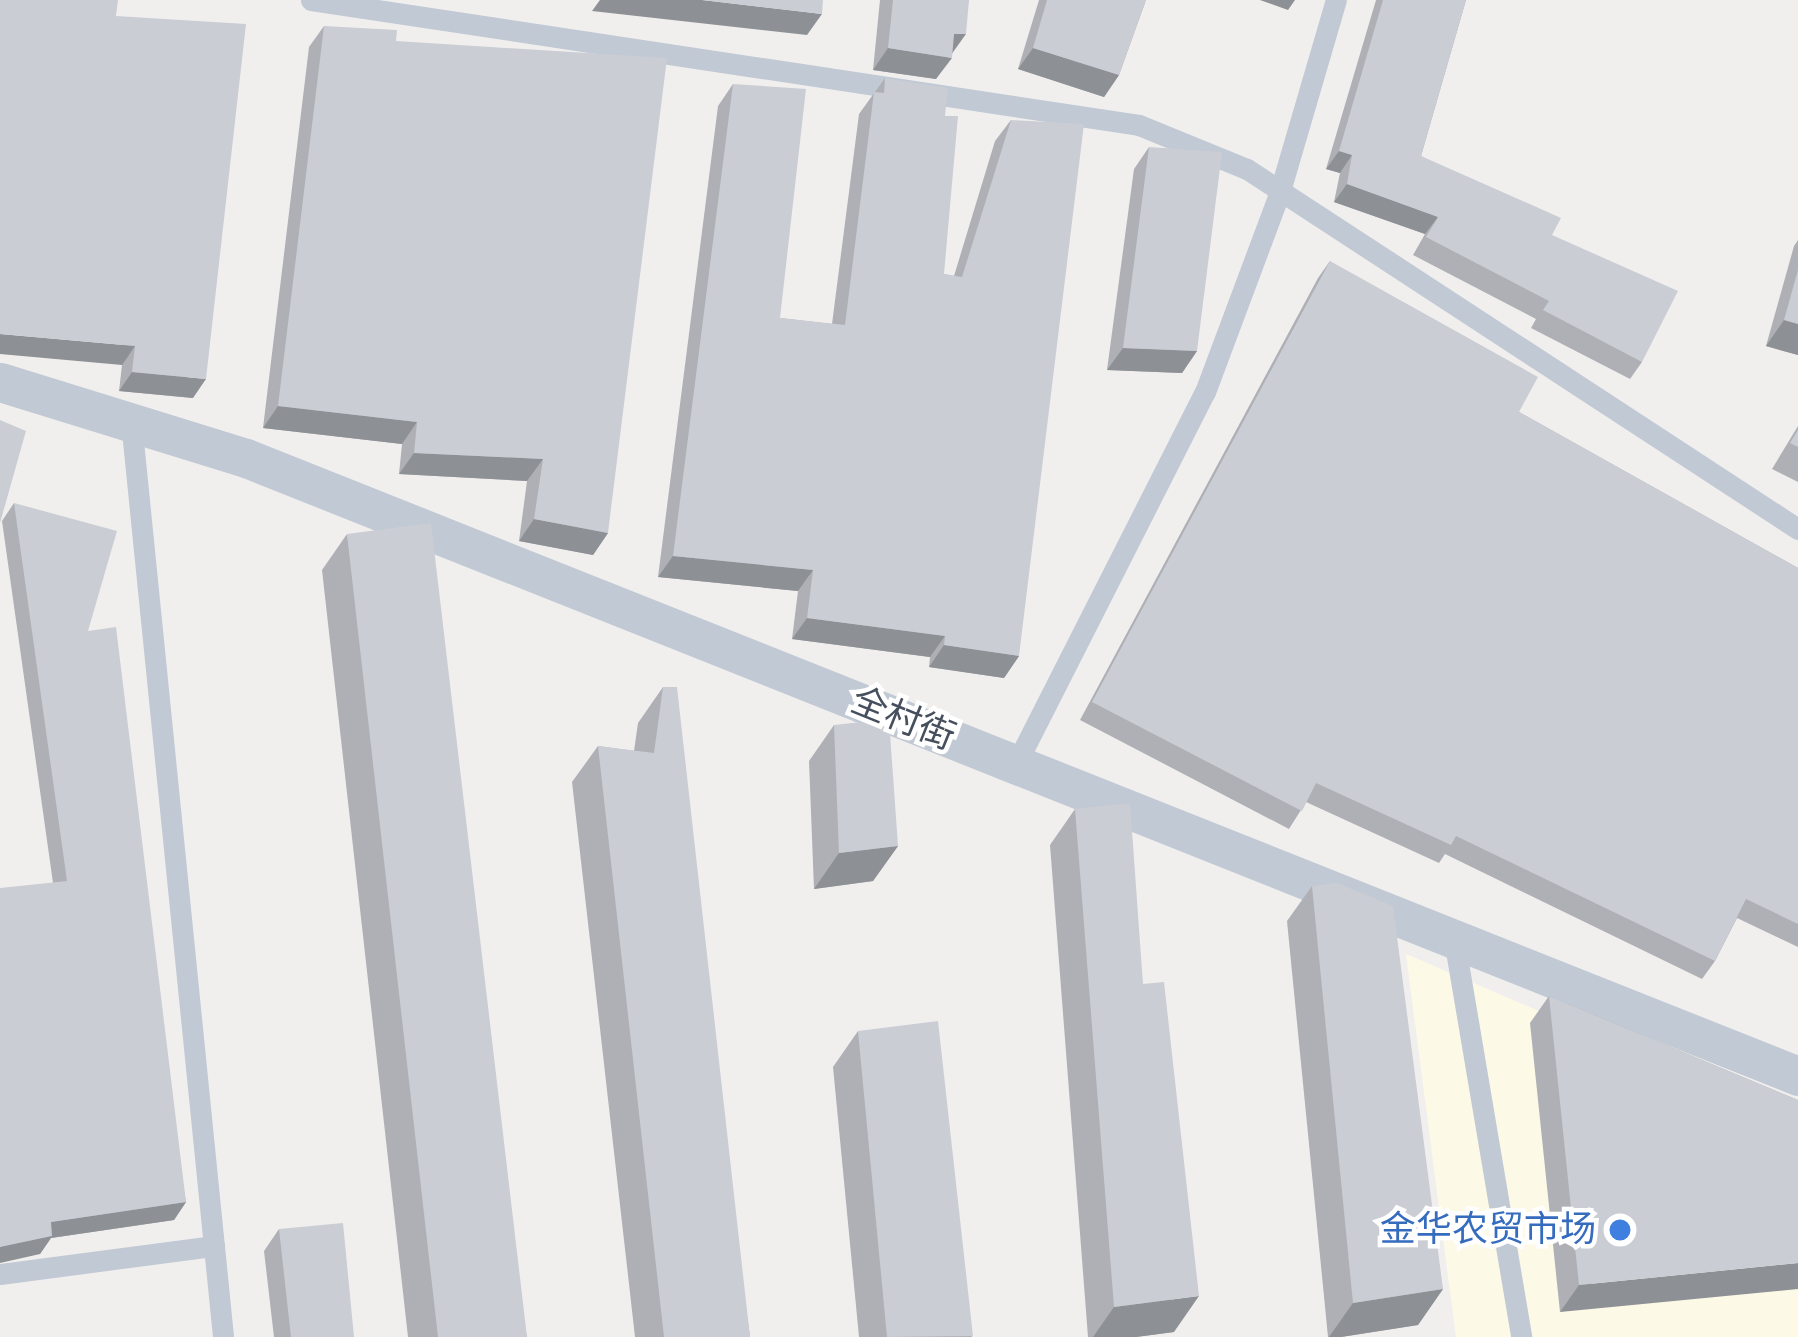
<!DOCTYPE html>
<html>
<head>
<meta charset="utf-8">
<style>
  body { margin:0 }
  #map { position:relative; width:1798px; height:1337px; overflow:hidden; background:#f1efee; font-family:"Work Sans","Noto Sans SC",sans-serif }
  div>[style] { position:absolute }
  .commercial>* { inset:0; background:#fdf9e7 }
  .lane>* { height:21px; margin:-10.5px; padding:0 10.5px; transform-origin:10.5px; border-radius:10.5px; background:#c1c9d4 }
  .street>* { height:39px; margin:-19.5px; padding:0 19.5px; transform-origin:19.5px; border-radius:19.5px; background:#c1c9d4 }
  .wall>* { inset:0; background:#aeb0b6 }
  .shaded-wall>* { inset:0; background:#8d9094 }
  .building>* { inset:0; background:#cacdd4 }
  .dots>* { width:33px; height:33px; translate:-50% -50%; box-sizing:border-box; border:6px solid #fff; border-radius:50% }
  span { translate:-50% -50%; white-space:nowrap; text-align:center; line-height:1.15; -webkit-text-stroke:9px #fff; paint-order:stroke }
  .street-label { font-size:36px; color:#464f5d }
  .shop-label { font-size:36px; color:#366cbe }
  .right { translate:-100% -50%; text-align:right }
</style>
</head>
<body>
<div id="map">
  <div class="commercial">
    <div style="clip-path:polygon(1406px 954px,1798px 1122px,1798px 1337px,1456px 1337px)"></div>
  </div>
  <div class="lane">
    <div style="left:311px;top:0;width:837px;rotate:8.58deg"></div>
    <div style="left:1139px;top:125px;width:117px;rotate:22.2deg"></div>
    <div style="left:1247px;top:169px;width:658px;rotate:33.16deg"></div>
    <div style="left:131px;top:421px;width:921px;rotate:84.26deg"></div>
    <div style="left:1016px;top:764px;width:417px;rotate:-63.1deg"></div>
    <div style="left:1205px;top:392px;width:215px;rotate:-69.5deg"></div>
    <div style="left:1280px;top:191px;width:199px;rotate:-73.7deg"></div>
    <div style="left:1454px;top:939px;width:404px;rotate:80.4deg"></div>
    <div style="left:0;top:1274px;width:216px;rotate:-7.5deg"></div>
  </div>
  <div class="street">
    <div style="left:0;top:382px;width:257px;rotate:17.2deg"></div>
    <div style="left:246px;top:458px;width:1671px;rotate:21.71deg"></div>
  </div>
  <div class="wall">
    <div style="clip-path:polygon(880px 0,969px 0,952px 53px,936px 79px,873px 70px)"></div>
    <div style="clip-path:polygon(1039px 0,1146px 0,1119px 75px,1104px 97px,1018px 69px)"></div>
    <div style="clip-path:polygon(1376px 0,1466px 0,1421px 156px,1552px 235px,1642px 362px,1630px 379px,1531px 328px,1536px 319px,1413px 255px,1425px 234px,1334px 202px,1340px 173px,1326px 169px)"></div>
    <div style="clip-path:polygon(116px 16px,193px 398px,119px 391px,122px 365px)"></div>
    <div style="clip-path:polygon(324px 26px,396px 41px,608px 533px,593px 555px,519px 541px,527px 481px,399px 474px,402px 444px,263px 428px,309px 47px)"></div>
    <div style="clip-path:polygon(885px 78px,945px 116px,944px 274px,954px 276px,995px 141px,1011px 120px,1019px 656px,1004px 678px,929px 667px,930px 657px,792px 639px,798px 591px,658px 577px,718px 106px,733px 84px,780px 318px,832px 324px,859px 114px)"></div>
    <div style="clip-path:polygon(1149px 147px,1197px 351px,1182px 373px,1107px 370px,1134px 169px)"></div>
    <div style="clip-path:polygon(1798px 240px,1798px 355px,1766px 346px,1794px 246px)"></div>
    <div style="clip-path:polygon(1330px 261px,1519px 412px,1798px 568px,1798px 947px,1737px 918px,1715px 961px,1702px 979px,1445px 854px,1439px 863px,1306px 802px,1289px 829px,1080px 720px,1318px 278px)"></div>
    <div style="clip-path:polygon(1798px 426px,1798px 482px,1772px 469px)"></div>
    <div style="clip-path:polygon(14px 503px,88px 631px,186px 1202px,174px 1220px,51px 1238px,40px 1254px,53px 883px,2px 521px)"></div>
    <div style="clip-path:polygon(347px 534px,527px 1337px,408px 1337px,322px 570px)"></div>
    <div style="clip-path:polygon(663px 687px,750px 1337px,635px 1337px,572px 782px,598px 746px,634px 751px,638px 723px)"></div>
    <div style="clip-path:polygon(834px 725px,898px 846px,873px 881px,814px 889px,809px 761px)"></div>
    <div style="clip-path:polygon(1075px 809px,1143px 984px,1174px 1332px,1136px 1337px,1088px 1337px,1050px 845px)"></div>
    <div style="clip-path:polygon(1312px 886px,1443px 1289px,1418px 1325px,1341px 1337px,1328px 1337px,1287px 921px)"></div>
    <div style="clip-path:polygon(1549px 996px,1798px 1100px,1560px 1312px,1530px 1023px)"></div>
    <div style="clip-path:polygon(858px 1031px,972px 1337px,859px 1337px,833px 1067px)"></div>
    <div style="clip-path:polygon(279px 1229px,354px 1337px,274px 1337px,264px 1251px)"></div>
  </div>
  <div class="shaded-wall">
    <div style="clip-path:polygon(600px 0,702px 0,822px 14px,807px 35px,592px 11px)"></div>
    <div style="clip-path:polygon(1260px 0,1295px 0,1288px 10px)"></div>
    <div style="clip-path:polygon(954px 34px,966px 34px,951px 55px)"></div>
    <div style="clip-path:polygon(888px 48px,952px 58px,936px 79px,873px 70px)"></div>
    <div style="clip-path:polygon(1033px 48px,1119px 75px,1104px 97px,1018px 69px)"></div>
    <div style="clip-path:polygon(1339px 151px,1352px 155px,1340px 173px,1326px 169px)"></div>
    <div style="clip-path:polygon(1347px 184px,1438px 217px,1425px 234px,1334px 202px)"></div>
    <div style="clip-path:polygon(1784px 320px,1798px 324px,1798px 355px,1766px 346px)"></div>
    <div style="clip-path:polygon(0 334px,135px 346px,122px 365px,0 354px)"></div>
    <div style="clip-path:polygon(1123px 348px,1197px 351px,1182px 373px,1107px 370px)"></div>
    <div style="clip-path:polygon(132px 372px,206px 379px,193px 398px,119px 391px)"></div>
    <div style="clip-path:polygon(278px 406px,417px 422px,402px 444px,263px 428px)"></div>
    <div style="clip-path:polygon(414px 453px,543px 459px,527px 481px,399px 474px)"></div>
    <div style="clip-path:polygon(534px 519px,608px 533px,593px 555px,519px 541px)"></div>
    <div style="clip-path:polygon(673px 556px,813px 570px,798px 591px,658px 577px)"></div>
    <div style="clip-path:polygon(807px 618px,945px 636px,930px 657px,792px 639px)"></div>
    <div style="clip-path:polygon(944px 645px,1019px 656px,1004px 678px,929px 667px)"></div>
    <div style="clip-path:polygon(898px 846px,873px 881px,814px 889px,839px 853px)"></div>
    <div style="clip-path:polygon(186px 1202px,174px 1220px,51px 1238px,40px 1254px,0 1263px,0 1247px,51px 1222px)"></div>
    <div style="clip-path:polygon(1798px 1263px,1798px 1289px,1560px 1312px,1579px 1285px)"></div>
    <div style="clip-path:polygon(1443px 1289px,1418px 1325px,1341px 1337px,1329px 1337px,1353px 1303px)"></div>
    <div style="clip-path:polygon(1199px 1296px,1174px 1332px,1136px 1337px,1093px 1337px,1114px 1307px)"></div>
  </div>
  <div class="building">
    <div style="clip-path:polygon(0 0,118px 0,116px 16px,246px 24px,206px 379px,132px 372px,135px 346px,0 334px)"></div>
    <div style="clip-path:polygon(702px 0,823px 0,822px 14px)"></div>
    <div style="clip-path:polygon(893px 0,969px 0,966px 34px,954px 34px,952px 58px,888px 48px)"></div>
    <div style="clip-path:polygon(1047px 0,1146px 0,1119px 75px,1033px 48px)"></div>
    <div style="clip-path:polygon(1383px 0,1466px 0,1421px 156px,1561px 218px,1552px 235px,1678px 291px,1642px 362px,1543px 310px,1549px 301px,1426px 237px,1438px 217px,1347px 184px,1352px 155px,1339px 151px)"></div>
    <div style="clip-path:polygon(324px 26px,397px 30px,396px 41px,667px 58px,608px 533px,534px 519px,543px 459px,414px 453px,417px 422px,278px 406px)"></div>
    <div style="clip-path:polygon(885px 78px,948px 88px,945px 116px,958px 116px,944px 274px,962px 277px,1011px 120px,1084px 124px,1019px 656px,944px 645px,945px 636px,807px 618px,813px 570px,673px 556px,733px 84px,806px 89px,780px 318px,845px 325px,874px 92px,884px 93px)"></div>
    <div style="clip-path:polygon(1149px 147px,1222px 152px,1197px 351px,1123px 348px)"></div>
    <div style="clip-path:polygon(1330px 261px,1538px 377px,1519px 412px,1798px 568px,1798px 924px,1746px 899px,1715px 961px,1456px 836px,1451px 845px,1316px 783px,1302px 811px,1092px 702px)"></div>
    <div style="clip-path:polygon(1798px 270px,1798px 324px,1784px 320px)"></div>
    <div style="clip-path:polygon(0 420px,26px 431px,0 523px)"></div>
    <div style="clip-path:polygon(1798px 430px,1798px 447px,1790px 443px)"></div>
    <div style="clip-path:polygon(14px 503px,117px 531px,88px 631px,116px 627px,186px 1202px,51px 1222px,52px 1236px,0 1247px,0 888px,67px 881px)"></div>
    <div style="clip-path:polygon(431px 523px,527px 1337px,438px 1337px,347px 534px)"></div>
    <div style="clip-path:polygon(663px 687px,677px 687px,750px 1337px,664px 1337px,598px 746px,654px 753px)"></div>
    <div style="clip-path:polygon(889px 719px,898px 846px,839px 853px,834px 725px)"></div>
    <div style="clip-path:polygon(1130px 803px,1143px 984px,1164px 982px,1199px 1296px,1114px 1307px,1075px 809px)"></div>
    <div style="clip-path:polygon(1337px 883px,1393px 906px,1443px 1289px,1353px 1303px,1312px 886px)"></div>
    <div style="clip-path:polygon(1549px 996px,1798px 1100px,1798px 1263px,1579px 1285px)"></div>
    <div style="clip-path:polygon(938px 1021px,973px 1336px,887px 1337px,858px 1031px)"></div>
    <div style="clip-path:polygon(343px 1223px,354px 1337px,291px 1337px,279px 1229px)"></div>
  </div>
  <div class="dots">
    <div style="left:1620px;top:1230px;background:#3f7fe0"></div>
  </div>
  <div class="street-label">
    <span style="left:903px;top:719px;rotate:22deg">全村街</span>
  </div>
  <div class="shop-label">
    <span class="right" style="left:1596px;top:1230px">金华农贸市场</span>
  </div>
</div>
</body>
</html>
